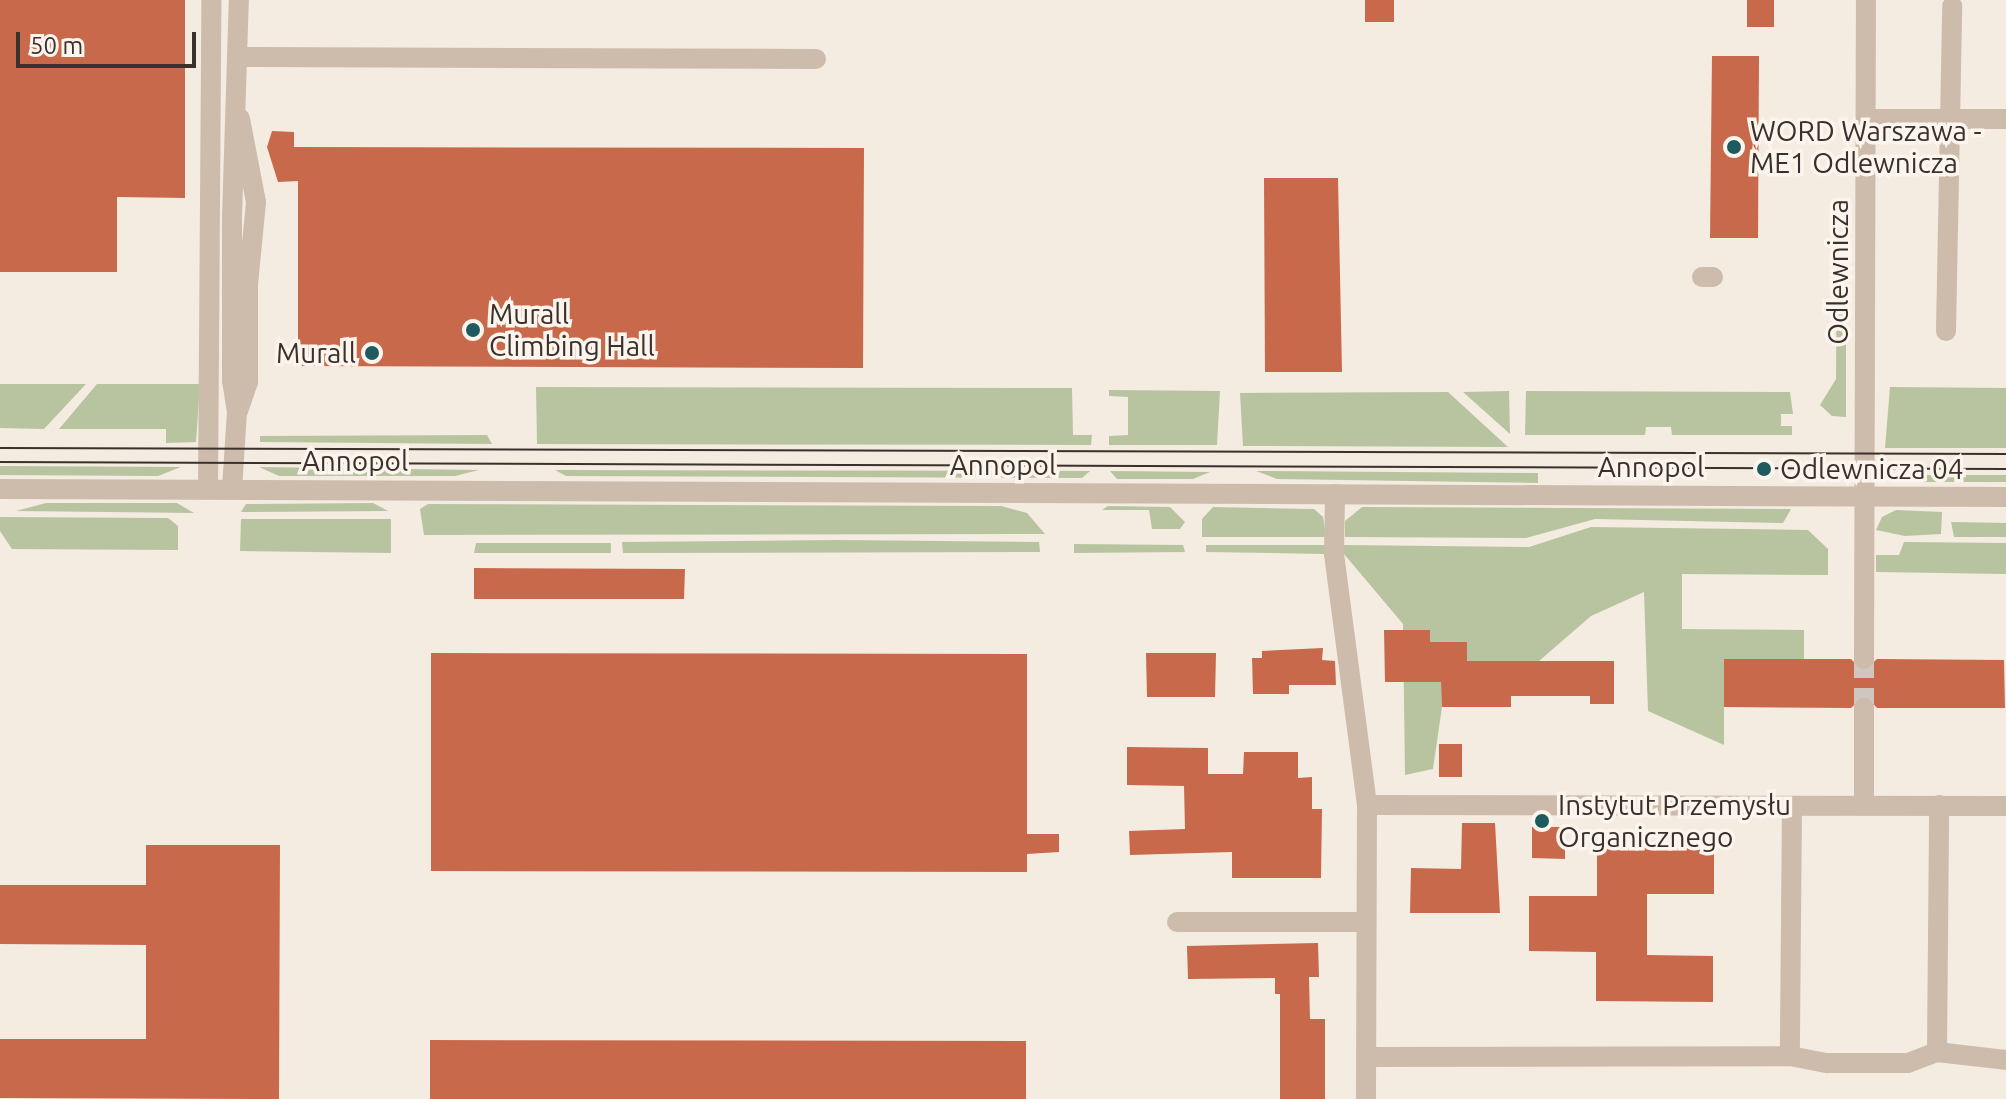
<!DOCTYPE html>
<html>
<head>
<meta charset="utf-8">
<style>
  body { margin:0 }
  #map { position:relative; width:2006px; height:1099px; overflow:hidden; background:#f4ebe1; font-family:Ubuntu,sans-serif }
  div>[style] { position:absolute }
  .green>* { inset:0; background:#b8c4a0 }
  .building>* { inset:0; background:#c8694b }
  .minor-tunnel>* { height:20px; margin-top:-10px; transform-origin:0; background:repeating-linear-gradient(90deg,#cfc6bd 0 20px,transparent 0 30px) }
  .minor>* { height:20px; margin:-10px; padding:0 10px; transform-origin:10px; border-radius:10px; background:#cdbbac }
  .tram>* { height:2px; margin:-1px; padding:0 1px; transform-origin:1px; border-radius:1px; background:#3b302b }
  .dots>* { width:22px; height:22px; translate:-50% -50%; box-sizing:border-box; border:4px solid #fbf5ee; border-radius:50% }
  span { translate:-50% -50%; white-space:nowrap; text-align:center; line-height:1.15; -webkit-text-stroke:7px #fbf5ee; paint-order:stroke }
  .poi-label { font-size:28px; color:#3b302b }
  .left { translate:0 -50%; text-align:left }
  .right { translate:-100% -50%; text-align:right }
  .street-label { font-size:28px; color:#3b302b }
  .scale { position:absolute; left:16px; top:32px; width:180px; height:36px; box-sizing:border-box; border:4px solid #3b302b; border-top:0; padding-left:10px; font-size:24px; line-height:28px; white-space:nowrap; color:#3b302b; -webkit-text-stroke:6px #fbf5ee; paint-order:stroke }
</style>
</head>
<body>
<div id="map">
  <div class="green">
    <div style="clip-path:polygon(1837px 248px,1846px 266px,1846px 417px,1832px 416px,1820px 405px,1836px 379px)"></div>
    <div style="clip-path:polygon(0 384px,86px 384px,44px 429px,0 428px)"></div>
    <div style="clip-path:polygon(97px 384px,200px 384px,196px 442px,166px 443px,166px 429px,59px 429px)"></div>
    <div style="clip-path:polygon(536px 387px,1072px 388px,1073px 435px,1092px 435px,1091px 445px,537px 444px)"></div>
    <div style="clip-path:polygon(1890px 387px,2006px 388px,2006px 448px,1885px 448px)"></div>
    <div style="clip-path:polygon(1109px 390px,1220px 391px,1217px 445px,1109px 445px,1109px 436px,1128px 435px,1128px 397px,1109px 396px)"></div>
    <div style="clip-path:polygon(1509px 391px,1510px 434px,1463px 392px)"></div>
    <div style="clip-path:polygon(1526px 391px,1790px 392px,1793px 414px,1781px 414px,1781px 426px,1792px 426px,1792px 435px,1672px 435px,1671px 427px,1646px 427px,1645px 435px,1525px 435px)"></div>
    <div style="clip-path:polygon(1448px 392px,1508px 447px,1243px 446px,1240px 393px)"></div>
    <div style="clip-path:polygon(487px 435px,492px 444px,260px 442px,260px 436px)"></div>
    <div style="clip-path:polygon(0 466px,181px 467px,158px 476px,0 475px)"></div>
    <div style="clip-path:polygon(259px 467px,479px 470px,455px 476px,279px 476px)"></div>
    <div style="clip-path:polygon(555px 470px,1090px 471px,1082px 478px,566px 476px)"></div>
    <div style="clip-path:polygon(1110px 471px,1210px 472px,1193px 479px,1117px 479px)"></div>
    <div style="clip-path:polygon(1256px 471px,1538px 473px,1538px 483px,1277px 479px)"></div>
    <div style="clip-path:polygon(1901px 475px,2006px 475px,2006px 482px,1923px 482px)"></div>
    <div style="clip-path:polygon(46px 503px,177px 503px,194px 513px,16px 511px)"></div>
    <div style="clip-path:polygon(373px 503px,388px 511px,241px 512px,246px 504px)"></div>
    <div style="clip-path:polygon(428px 504px,1001px 506px,1027px 513px,1045px 534px,424px 535px,420px 509px)"></div>
    <div style="clip-path:polygon(1108px 506px,1170px 507px,1185px 522px,1180px 529px,1152px 529px,1149px 510px,1102px 510px)"></div>
    <div style="clip-path:polygon(1213px 507px,1314px 509px,1323px 517px,1326px 537px,1202px 537px,1202px 519px)"></div>
    <div style="clip-path:polygon(1362px 507px,1791px 509px,1783px 523px,1595px 519px,1526px 538px,1345px 537px,1345px 521px)"></div>
    <div style="clip-path:polygon(1896px 510px,1942px 512px,1941px 534px,1905px 536px,1876px 530px,1882px 517px)"></div>
    <div style="clip-path:polygon(0 517px,168px 518px,178px 526px,178px 550px,12px 549px,0 531px)"></div>
    <div style="clip-path:polygon(241px 519px,391px 519px,391px 553px,240px 551px)"></div>
    <div style="clip-path:polygon(1951px 522px,2006px 523px,2006px 537px,1954px 537px)"></div>
    <div style="clip-path:polygon(1591px 527px,1808px 530px,1828px 549px,1828px 575px,1682px 574px,1682px 629px,1804px 630px,1804px 659px,1724px 659px,1724px 745px,1648px 711px,1644px 592px,1591px 616px,1539px 661px,1467px 661px,1467px 642px,1441px 642px,1442px 707px,1433px 769px,1405px 775px,1403px 624px,1344px 554px,1344px 545px,1529px 547px)"></div>
    <div style="clip-path:polygon(837px 540px,1039px 542px,1040px 552px,623px 553px,622px 542px)"></div>
    <div style="clip-path:polygon(1904px 542px,2006px 543px,2006px 574px,1876px 572px,1876px 555px,1899px 555px)"></div>
    <div style="clip-path:polygon(476px 543px,611px 543px,611px 553px,474px 553px)"></div>
    <div style="clip-path:polygon(1074px 544px,1183px 545px,1185px 552px,1074px 553px)"></div>
    <div style="clip-path:polygon(1206px 545px,1326px 545px,1326px 554px,1206px 552px)"></div>
  </div>
  <div class="building">
    <div style="clip-path:polygon(0 0,185px 0,185px 198px,117px 197px,117px 272px,0 272px)"></div>
    <div style="clip-path:polygon(1365px 0,1394px 0,1394px 22px,1365px 22px)"></div>
    <div style="clip-path:polygon(1747px 0,1774px 0,1774px 27px,1747px 27px)"></div>
    <div style="clip-path:polygon(1712px 56px,1759px 56px,1758px 238px,1710px 238px)"></div>
    <div style="clip-path:polygon(272px 131px,294px 132px,294px 147px,864px 148px,863px 368px,298px 366px,298px 181px,278px 182px,267px 147px)"></div>
    <div style="clip-path:polygon(1264px 178px,1338px 178px,1342px 372px,1265px 372px)"></div>
    <div style="clip-path:polygon(474px 568px,685px 569px,684px 599px,474px 599px)"></div>
    <div style="clip-path:polygon(1384px 630px,1430px 630px,1430px 642px,1467px 642px,1467px 661px,1614px 661px,1614px 704px,1590px 704px,1590px 696px,1511px 696px,1511px 707px,1442px 707px,1441px 682px,1385px 682px)"></div>
    <div style="clip-path:polygon(1323px 648px,1322px 660px,1335px 661px,1336px 685px,1289px 685px,1289px 694px,1253px 694px,1252px 658px,1262px 658px,1262px 651px)"></div>
    <div style="clip-path:polygon(431px 653px,1027px 654px,1027px 834px,1059px 834px,1059px 852px,1027px 854px,1027px 872px,431px 871px)"></div>
    <div style="clip-path:polygon(1146px 653px,1216px 653px,1215px 697px,1147px 697px)"></div>
    <div style="clip-path:polygon(1724px 659px,1851px 659px,1863px 672px,1877px 659px,2004px 660px,2005px 708px,1877px 708px,1865px 695px,1851px 708px,1724px 707px)"></div>
    <div style="clip-path:polygon(1439px 744px,1462px 744px,1462px 777px,1439px 777px)"></div>
    <div style="clip-path:polygon(1127px 747px,1208px 748px,1208px 774px,1243px 774px,1244px 752px,1298px 752px,1298px 778px,1312px 777px,1312px 809px,1322px 809px,1321px 878px,1232px 878px,1232px 852px,1130px 855px,1129px 831px,1185px 829px,1184px 786px,1127px 785px)"></div>
    <div style="clip-path:polygon(1462px 823px,1495px 823px,1500px 913px,1410px 913px,1411px 868px,1461px 869px)"></div>
    <div style="clip-path:polygon(1532px 827px,1565px 827px,1565px 859px,1532px 858px)"></div>
    <div style="clip-path:polygon(146px 845px,280px 845px,279px 1099px,0 1098px,0 1039px,146px 1039px,146px 945px,0 944px,0 885px,146px 885px)"></div>
    <div style="clip-path:polygon(1597px 848px,1714px 848px,1714px 894px,1647px 894px,1647px 955px,1713px 956px,1713px 1002px,1596px 1001px,1596px 952px,1529px 951px,1529px 896px,1597px 896px)"></div>
    <div style="clip-path:polygon(1318px 943px,1319px 977px,1309px 977px,1310px 1019px,1325px 1019px,1325px 1099px,1280px 1099px,1280px 994px,1275px 994px,1275px 978px,1188px 979px,1187px 946px)"></div>
    <div style="clip-path:polygon(430px 1040px,1026px 1041px,1026px 1099px,430px 1099px)"></div>
  </div>
  <div class="minor-tunnel">
    <div style="left:1864px;top:708px;width:49px;rotate:-90deg"></div>
  </div>
  <div class="minor">
    <div style="left:239px;top:57px;width:577px;rotate:0.2deg"></div>
    <div style="left:1866px;top:119px;width:140px"></div>
    <div style="left:1702px;top:277px;width:11px"></div>
    <div style="left:1946px;top:331px;width:325px;rotate:-88.9deg"></div>
    <div style="left:238px;top:411px;width:31px;rotate:-71deg"></div>
    <div style="left:248px;top:382px;width:98px;rotate:-90deg"></div>
    <div style="left:248px;top:284px;width:82px;rotate:-84.4deg"></div>
    <div style="left:256px;top:202px;width:85px;rotate:-100.9deg"></div>
    <div style="left:0;top:489px;width:2006px;rotate:0.23deg"></div>
    <div style="left:208px;top:489px;width:489px;rotate:-89.6deg"></div>
    <div style="left:232px;top:489px;width:77px;rotate:-86.3deg"></div>
    <div style="left:237px;top:412px;width:31px;rotate:-99deg"></div>
    <div style="left:232px;top:381px;width:164px;rotate:-90deg"></div>
    <div style="left:232px;top:217px;width:217px;rotate:-88.2deg"></div>
    <div style="left:1335px;top:494px;width:60px;rotate:91deg"></div>
    <div style="left:1334px;top:554px;width:253px;rotate:82.5deg"></div>
    <div style="left:1367px;top:805px;width:294px;rotate:90.2deg"></div>
    <div style="left:1864px;top:659px;width:659px;rotate:-89.83deg"></div>
    <div style="left:1864px;top:708px;width:97px;rotate:90deg"></div>
    <div style="left:1367px;top:805px;width:639px;rotate:0.09deg"></div>
    <div style="left:1792px;top:806px;width:250px;rotate:90.5deg"></div>
    <div style="left:1790px;top:1056px;width:38px;rotate:11deg"></div>
    <div style="left:1827px;top:1063px;width:81px"></div>
    <div style="left:1908px;top:1063px;width:31px;rotate:-21deg"></div>
    <div style="left:1937px;top:1052px;width:247px;rotate:-89.5deg"></div>
    <div style="left:1177px;top:922px;width:189px"></div>
    <div style="left:1937px;top:1052px;width:69px;rotate:6.6deg"></div>
    <div style="left:1366px;top:1057px;width:424px;rotate:-0.1deg"></div>
  </div>
  <div class="tram">
    <div style="left:0;top:448px;width:2006px;rotate:0.17deg"></div>
    <div style="left:0;top:462px;width:2006px;rotate:0.2deg"></div>
  </div>
  <div class="dots">
    <div style="left:1734px;top:147px;background:#1f5a5e"></div>
    <div style="left:473px;top:330px;background:#1f5a5e"></div>
    <div style="left:372px;top:353px;background:#1f5a5e"></div>
    <div style="left:1764px;top:469px;background:#1f5a5e"></div>
    <div style="left:1542px;top:821px;background:#1f5a5e"></div>
  </div>
  <div class="poi-label">
    <span class="left" style="left:1750px;top:147px">WORD Warszawa -<br>ME1 Odlewnicza</span>
    <span class="left" style="left:489px;top:330px">Murall<br>Climbing Hall</span>
    <span class="right" style="left:356px;top:353px">Murall</span>
    <span class="left" style="left:1780px;top:469px">Odlewnicza 04</span>
    <span class="left" style="left:1558px;top:821px">Instytut Przemysłu<br>Organicznego</span>
  </div>
  <div class="street-label">
    <span style="left:1838px;top:272px;rotate:-90deg">Odlewnicza</span>
    <span style="left:355px;top:461px">Annopol</span>
    <span style="left:1003px;top:465px">Annopol</span>
    <span style="left:1651px;top:467px">Annopol</span>
  </div>
  <div class="scale">50 m</div>
</div>
</body>
</html>
